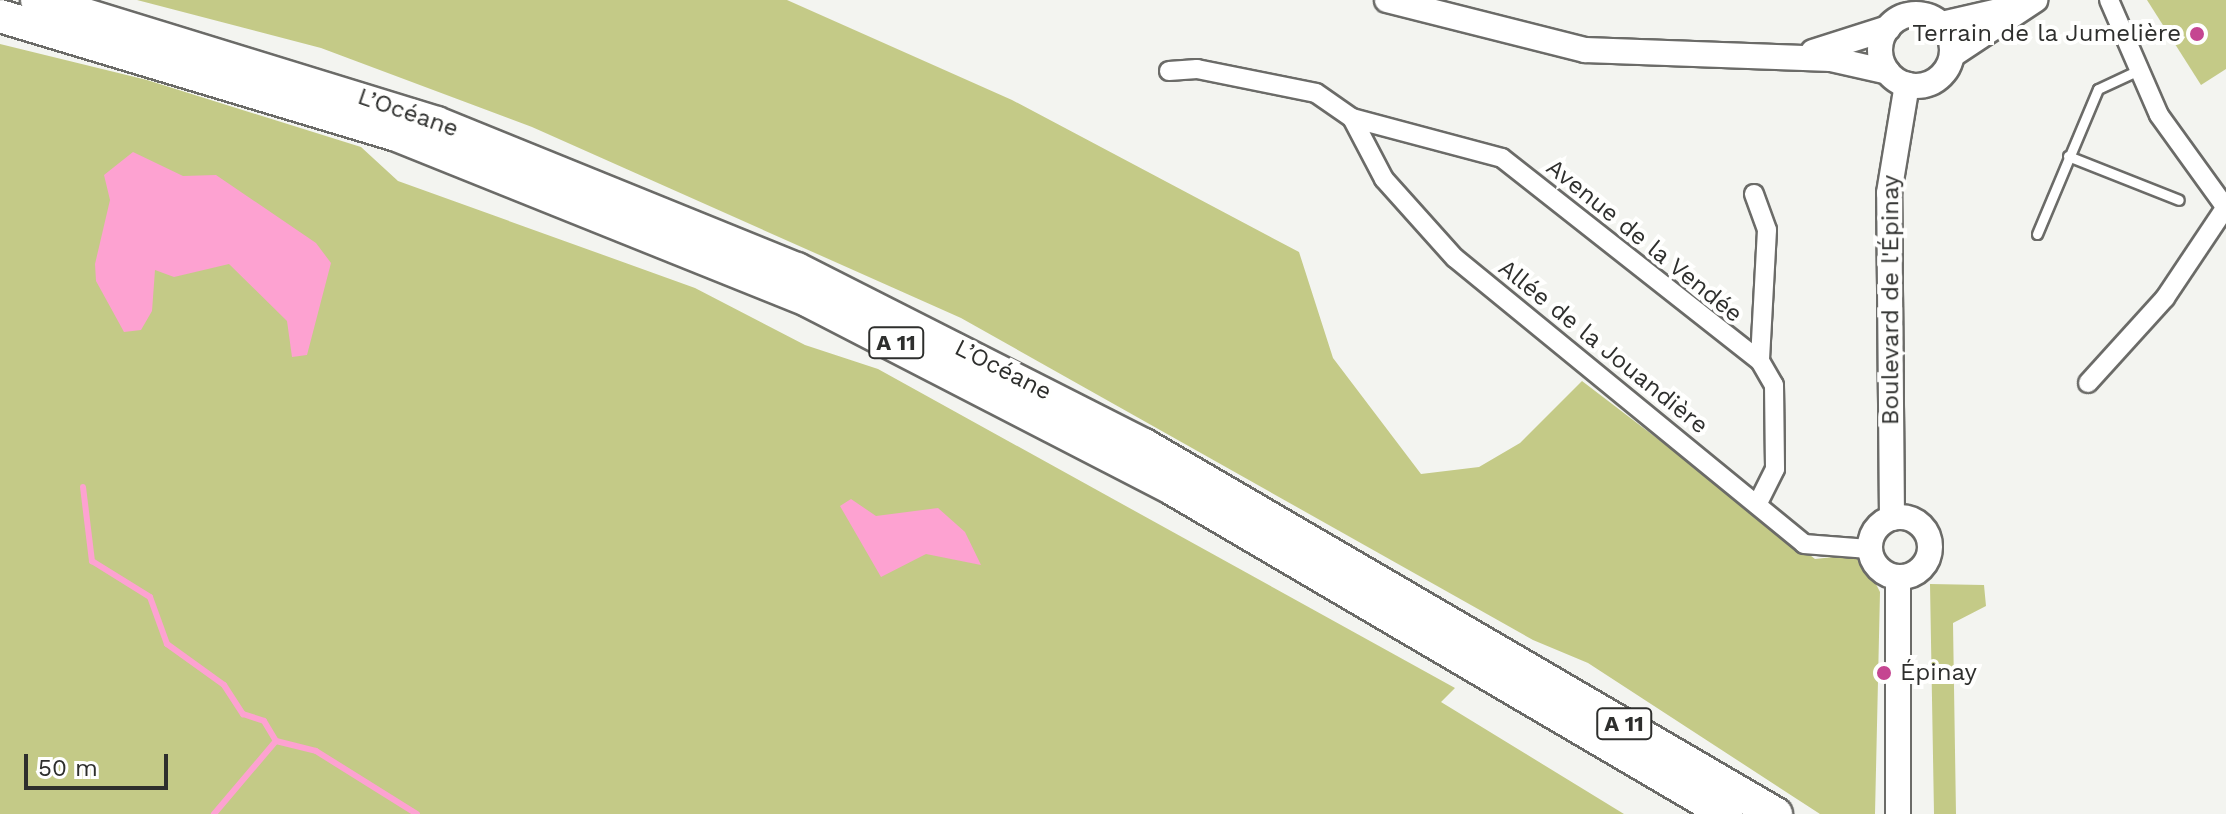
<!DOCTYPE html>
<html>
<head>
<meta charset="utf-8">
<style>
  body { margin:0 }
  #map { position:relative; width:2226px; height:814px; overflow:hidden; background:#f3f4f0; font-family:"Work Sans",sans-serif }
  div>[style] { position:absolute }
  .green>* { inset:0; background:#c4ca87 }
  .water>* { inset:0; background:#fda2d1 }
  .stream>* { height:6px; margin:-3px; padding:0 3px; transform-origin:3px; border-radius:3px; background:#fda2d1 }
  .roads { filter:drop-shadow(2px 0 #6b6b68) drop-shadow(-2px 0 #6b6b68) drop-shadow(0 2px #6b6b68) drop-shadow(0 -2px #6b6b68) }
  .lane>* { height:9px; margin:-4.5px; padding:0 4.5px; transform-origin:4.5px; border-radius:4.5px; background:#fff }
  .street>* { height:18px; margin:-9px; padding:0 9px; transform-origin:9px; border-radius:9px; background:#fff }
  .secondary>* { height:24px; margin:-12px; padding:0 12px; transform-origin:12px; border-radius:12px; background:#fff }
  .secondary>.ring { margin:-12px; padding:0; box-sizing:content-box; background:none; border:24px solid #fff; border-radius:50% }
  .highway>* { height:32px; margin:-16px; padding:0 16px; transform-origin:16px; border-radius:16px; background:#fff }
  .dots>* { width:22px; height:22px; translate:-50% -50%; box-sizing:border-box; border:4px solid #fffffe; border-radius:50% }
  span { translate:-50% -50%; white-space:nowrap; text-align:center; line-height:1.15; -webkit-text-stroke:8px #fffffe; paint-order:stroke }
  .shield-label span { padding:2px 6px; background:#fffffe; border:2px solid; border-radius:6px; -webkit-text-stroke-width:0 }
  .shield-label { font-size:22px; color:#2e2f2d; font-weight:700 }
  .poi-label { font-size:24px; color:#2e2f2d }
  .right { translate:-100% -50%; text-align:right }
  .left { translate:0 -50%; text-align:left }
  .street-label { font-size:24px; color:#2e2f2d }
  .scale { position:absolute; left:24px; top:754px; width:144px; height:36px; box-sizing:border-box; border:4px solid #2e2f2d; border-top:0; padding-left:10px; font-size:24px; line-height:28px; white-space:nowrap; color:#2e2f2d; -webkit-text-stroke:6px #fffffe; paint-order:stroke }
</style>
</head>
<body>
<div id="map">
  <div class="green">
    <div style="clip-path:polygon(137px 0,787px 0,1012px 100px,1299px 252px,1333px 358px,1421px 474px,1479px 467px,1520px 443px,1582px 381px,1815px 559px,1861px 554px,1880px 592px,1875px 814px,1820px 814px,1588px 663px,1533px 640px,961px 318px,532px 127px,321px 48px)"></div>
    <div style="clip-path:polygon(2147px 0,2226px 0,2226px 69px,2201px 85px)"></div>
    <div style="clip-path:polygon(0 44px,147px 80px,361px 147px,398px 181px,695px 288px,805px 345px,878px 369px,1455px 688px,1441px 702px,1624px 814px,0 814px)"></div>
    <div style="clip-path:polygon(1930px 584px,1984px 585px,1986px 606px,1953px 623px,1956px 814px,1934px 814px)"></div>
  </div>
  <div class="water">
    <div style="clip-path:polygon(133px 152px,183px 176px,216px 175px,316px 243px,331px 263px,307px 355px,292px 357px,287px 321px,229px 264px,174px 277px,155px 270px,152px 311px,141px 330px,124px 332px,96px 281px,95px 264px,110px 200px,104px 175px)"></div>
    <div style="clip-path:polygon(851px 499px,876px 516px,938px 508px,965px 532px,981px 565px,926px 554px,881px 577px,840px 506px)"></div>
  </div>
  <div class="stream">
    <div style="left:83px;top:487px;width:75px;rotate:83.1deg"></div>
    <div style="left:92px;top:561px;width:68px;rotate:31.8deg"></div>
    <div style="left:150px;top:597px;width:50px;rotate:70.1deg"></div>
    <div style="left:167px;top:644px;width:70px;rotate:35.7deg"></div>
    <div style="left:224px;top:685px;width:35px;rotate:57deg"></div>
    <div style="left:243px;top:714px;width:22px;rotate:18deg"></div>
    <div style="left:264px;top:721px;width:23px;rotate:59deg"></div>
    <div style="left:214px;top:814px;width:96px;rotate:-49.7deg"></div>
    <div style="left:276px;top:741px;width:41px;rotate:14deg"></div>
    <div style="left:316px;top:751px;width:119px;rotate:32deg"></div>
  </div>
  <div class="roads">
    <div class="lane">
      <div style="left:2068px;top:156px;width:119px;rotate:21.6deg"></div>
      <div style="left:2037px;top:234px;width:157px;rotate:-67.2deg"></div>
      <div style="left:2098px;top:89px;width:40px;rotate:-25deg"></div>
    </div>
    <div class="street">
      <div style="left:2109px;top:0;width:125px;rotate:66.5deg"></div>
      <div style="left:2159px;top:115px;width:115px;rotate:54.2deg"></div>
      <div style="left:1169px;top:71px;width:28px;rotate:-4deg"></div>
      <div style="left:1197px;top:69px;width:121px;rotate:11.4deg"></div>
      <div style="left:1316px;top:93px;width:44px;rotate:34.8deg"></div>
      <div style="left:1352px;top:118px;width:155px;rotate:14.9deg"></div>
      <div style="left:1502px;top:158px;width:328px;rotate:38.2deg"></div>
      <div style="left:1760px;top:361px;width:28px;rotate:60deg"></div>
      <div style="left:1774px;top:385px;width:84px;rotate:89.3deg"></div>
      <div style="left:1775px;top:469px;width:40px;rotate:116.6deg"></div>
      <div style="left:1352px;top:118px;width:69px;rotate:62.3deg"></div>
      <div style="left:1384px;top:179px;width:106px;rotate:48.1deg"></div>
      <div style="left:1455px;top:258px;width:451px;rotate:39.3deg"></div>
      <div style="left:1804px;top:544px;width:65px;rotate:4.4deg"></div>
      <div style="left:1754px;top:194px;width:38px;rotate:70deg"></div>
      <div style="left:1767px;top:230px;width:131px;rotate:93.1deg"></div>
      <div style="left:2088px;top:383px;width:115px;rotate:-47.8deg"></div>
      <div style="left:2165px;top:298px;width:110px;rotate:-56.2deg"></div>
    </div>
    <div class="secondary">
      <div style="left:1387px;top:0;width:204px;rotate:14.2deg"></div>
      <div style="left:1585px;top:50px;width:246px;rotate:2.1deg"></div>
      <div style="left:1831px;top:59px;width:58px;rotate:12.8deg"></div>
      <div class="ring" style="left:1880px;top:14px;width:48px;height:48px"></div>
      <div style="left:1942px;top:24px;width:76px;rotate:-12.9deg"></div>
      <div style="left:1813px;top:52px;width:79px;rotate:-17.7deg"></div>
      <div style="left:1952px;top:55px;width:100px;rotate:-33.5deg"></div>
      <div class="ring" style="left:1870px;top:517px;width:36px;height:36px"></div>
      <div style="left:1892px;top:518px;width:325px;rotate:-90.5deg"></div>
      <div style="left:1889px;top:193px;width:110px;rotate:-80.6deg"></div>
      <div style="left:1898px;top:578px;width:236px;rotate:90deg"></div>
    </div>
    <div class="highway">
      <div style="left:37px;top:0;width:418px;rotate:17.1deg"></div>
      <div style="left:437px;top:123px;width:388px;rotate:22.1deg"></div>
      <div style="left:797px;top:269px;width:389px;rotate:26.9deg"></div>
      <div style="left:1144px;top:445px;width:732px;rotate:30.28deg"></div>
      <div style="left:0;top:16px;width:414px;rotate:16.7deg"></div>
      <div style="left:397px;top:135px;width:444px;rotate:21.9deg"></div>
      <div style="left:809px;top:301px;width:410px;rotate:27.3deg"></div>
      <div style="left:1173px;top:489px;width:642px;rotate:30.4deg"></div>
    </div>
  </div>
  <div class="dots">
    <div style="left:2197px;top:34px;background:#c54691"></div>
    <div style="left:1884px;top:673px;background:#c54691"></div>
  </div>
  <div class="shield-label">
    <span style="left:896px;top:343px">A 11</span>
    <span style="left:1624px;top:724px">A 11</span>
  </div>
  <div class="poi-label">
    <span class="right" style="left:2181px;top:34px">Terrain de la Jumelière</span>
    <span class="left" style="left:1900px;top:673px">Épinay</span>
  </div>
  <div class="street-label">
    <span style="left:408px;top:113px;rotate:19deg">L’Océane</span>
    <span style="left:1644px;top:241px;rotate:39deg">Avenue de la Vendée</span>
    <span style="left:1891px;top:300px;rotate:-90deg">Boulevard de l'Épinay</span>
    <span style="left:1603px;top:347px;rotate:39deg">Allée de la Jouandière</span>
    <span style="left:1003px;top:370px;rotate:27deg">L’Océane</span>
  </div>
  <div class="scale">50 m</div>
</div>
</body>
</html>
